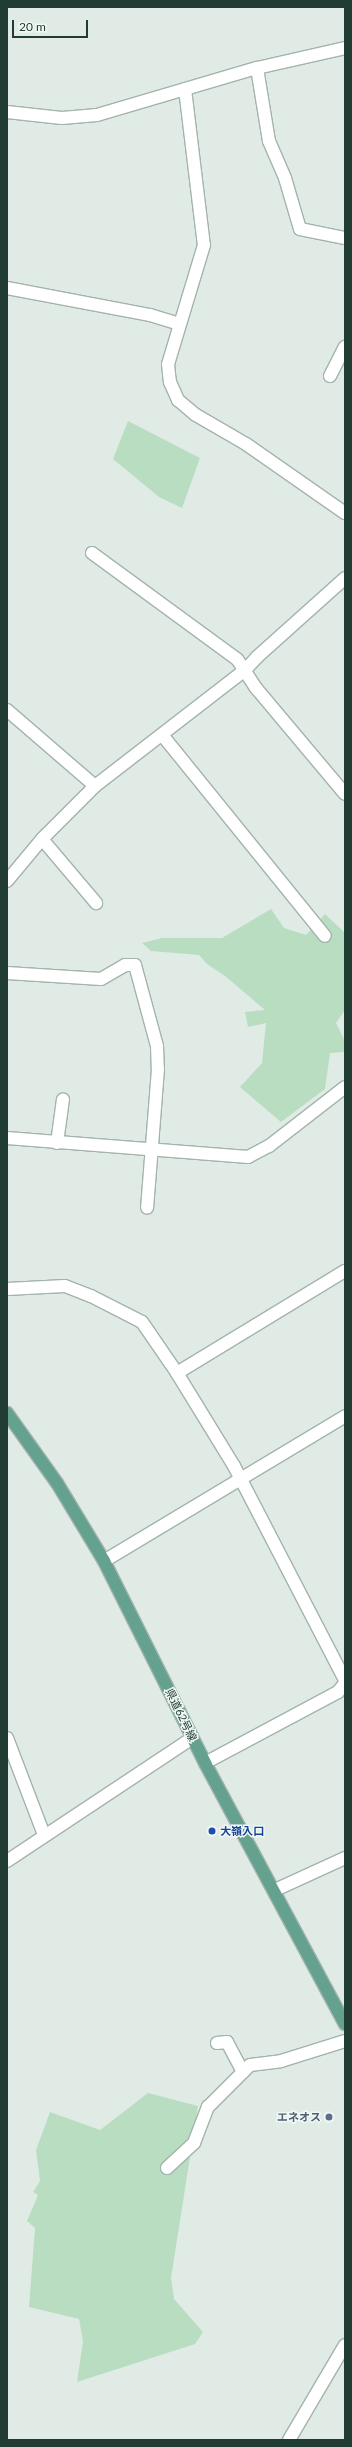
<!DOCTYPE html>
<html>
<head>
<meta charset="utf-8">
<style>
  body { margin:0 }
  #map { position:relative; width:352px; height:2447px; overflow:hidden; background:#e0ebe6; font-family:Lato,"Noto Sans JP",sans-serif }
  div>[style] { position:absolute }
  .green>* { inset:0; background:#b9ddc1 }
  .roads { filter:drop-shadow(1px 0 #a3b3ad) drop-shadow(-1px 0 #a3b3ad) drop-shadow(0 1px #a3b3ad) drop-shadow(0 -1px #a3b3ad) }
  .minor>* { height:12px; margin:-6px; padding:0 6px; transform-origin:6px; border-radius:6px; background:#fff }
  .major>* { height:12px; margin:-6px; padding:0 6px; transform-origin:6px; border-radius:6px; background:#64a18f }
  .dots>* { width:11px; height:11px; translate:-50% -50%; box-sizing:border-box; border:2px solid #f1f8f4; border-radius:50% }
  span { translate:-50% -50%; white-space:nowrap; text-align:center; line-height:1.15; -webkit-text-stroke:3px #f1f8f4; paint-order:stroke }
  .street-label { font-size:11px; color:#213c33 }
  .transit-label { font-size:11px; color:#164399; font-weight:700 }
  .left { translate:0 -50%; text-align:left }
  .service-label { font-size:11px; color:#4e5e75; font-weight:700 }
  .right { translate:-100% -50%; text-align:right }
  .frame { position:absolute; inset:0; border:8px solid #213c33; pointer-events:none }
  .scale { position:absolute; left:12px; top:20px; width:76px; height:18px; box-sizing:border-box; border:2px solid #213c33; border-top:0; padding-left:5px; font-size:12px; line-height:14px; white-space:nowrap; color:#213c33; -webkit-text-stroke:3px #f1f8f4; paint-order:stroke }
</style>
</head>
<body>
<div id="map">
  <div class="green">
    <div style="clip-path:polygon(128px 421px,200px 458px,182px 508px,159px 497px,113px 459px)"></div>
    <div style="clip-path:polygon(271px 909px,284px 928px,306px 935px,325px 914px,345px 933px,345px 1010px,336px 1023px,345px 1041px,345px 1049px,344px 1052px,330px 1053px,325px 1089px,281px 1122px,240px 1087px,262px 1063px,266px 1023px,248px 1027px,245px 1012px,265px 1010px,225px 976px,207px 964px,199px 955px,151px 951px,142px 943px,162px 938px,222px 938px)"></div>
    <div style="clip-path:polygon(148px 2093px,198px 2106px,171px 2278px,174px 2299px,203px 2332px,195px 2344px,77px 2382px,83px 2341px,79px 2319px,29px 2307px,35px 2228px,27px 2221px,38px 2195px,33px 2192px,40px 2181px,36px 2150px,50px 2112px,100px 2130px)"></div>
  </div>
  <div class="roads">
    <div class="minor">
      <div style="left:257px;top:68px;width:74px;rotate:80.7deg"></div>
      <div style="left:269px;top:141px;width:40px;rotate:66.6deg"></div>
      <div style="left:285px;top:178px;width:53px;rotate:73.6deg"></div>
      <div style="left:300px;top:229px;width:46px;rotate:11.3deg"></div>
      <div style="left:185px;top:89px;width:157px;rotate:83.1deg"></div>
      <div style="left:204px;top:245px;width:124px;rotate:106.8deg"></div>
      <div style="left:168px;top:364px;width:18px;rotate:84deg"></div>
      <div style="left:170px;top:382px;width:20px;rotate:66deg"></div>
      <div style="left:178px;top:400px;width:23px;rotate:40deg"></div>
      <div style="left:196px;top:415px;width:58px;rotate:30.1deg"></div>
      <div style="left:246px;top:444px;width:121px;rotate:34.9deg"></div>
      <div style="left:7px;top:112px;width:55px;rotate:6.2deg"></div>
      <div style="left:62px;top:118px;width:35px;rotate:-5deg"></div>
      <div style="left:97px;top:115px;width:167px;rotate:-16.4deg"></div>
      <div style="left:257px;top:68px;width:90px;rotate:-12.8deg"></div>
      <div style="left:7px;top:288px;width:146px;rotate:10.7deg"></div>
      <div style="left:150px;top:315px;width:30px;rotate:17deg"></div>
      <div style="left:330px;top:376px;width:33px;rotate:-63deg"></div>
      <div style="left:92px;top:553px;width:180px;rotate:36.2deg"></div>
      <div style="left:237px;top:659px;width:35px;rotate:57deg"></div>
      <div style="left:256px;top:688px;width:138px;rotate:50deg"></div>
      <div style="left:7px;top:710px;width:116px;rotate:40.8deg"></div>
      <div style="left:163px;top:736px;width:257px;rotate:51deg"></div>
      <div style="left:42px;top:839px;width:84px;rotate:49.8deg"></div>
      <div style="left:7px;top:881px;width:55px;rotate:-50.2deg"></div>
      <div style="left:42px;top:839px;width:75px;rotate:-45deg"></div>
      <div style="left:95px;top:786px;width:190px;rotate:-37.7deg"></div>
      <div style="left:245px;top:670px;width:18px;rotate:-47deg"></div>
      <div style="left:257px;top:657px;width:118px;rotate:-41.9deg"></div>
      <div style="left:7px;top:973px;width:94px;rotate:3.7deg"></div>
      <div style="left:101px;top:979px;width:28px;rotate:-30deg"></div>
      <div style="left:125px;top:965px;width:10px"></div>
      <div style="left:135px;top:965px;width:84px;rotate:74.8deg"></div>
      <div style="left:157px;top:1046px;width:23px;rotate:88deg"></div>
      <div style="left:158px;top:1069px;width:139px;rotate:94.5deg"></div>
      <div style="left:7px;top:1138px;width:242px;rotate:4.5deg"></div>
      <div style="left:248px;top:1157px;width:24px;rotate:-28deg"></div>
      <div style="left:269px;top:1146px;width:96px;rotate:-37.8deg"></div>
      <div style="left:57px;top:1143px;width:44px;rotate:-82.2deg"></div>
      <div style="left:7px;top:1289px;width:58px;rotate:-3deg"></div>
      <div style="left:65px;top:1286px;width:28px;rotate:21deg"></div>
      <div style="left:91px;top:1296px;width:57px;rotate:27deg"></div>
      <div style="left:142px;top:1322px;width:62px;rotate:55.5deg"></div>
      <div style="left:177px;top:1373px;width:109px;rotate:58.5deg"></div>
      <div style="left:234px;top:1466px;width:241px;rotate:62.6deg"></div>
      <div style="left:177px;top:1373px;width:197px;rotate:-31.3deg"></div>
      <div style="left:104px;top:1561px;width:281px;rotate:-31deg"></div>
      <div style="left:7px;top:1738px;width:104px;rotate:69.1deg"></div>
      <div style="left:205px;top:1763px;width:151px;rotate:-28.1deg"></div>
      <div style="left:338px;top:1692px;width:11px;rotate:-52deg"></div>
      <div style="left:7px;top:1861px;width:222px;rotate:-33.6deg"></div>
      <div style="left:275px;top:1890px;width:77px;rotate:-24.6deg"></div>
      <div style="left:217px;top:2043px;width:10px;rotate:-6deg"></div>
      <div style="left:227px;top:2042px;width:34px;rotate:62deg"></div>
      <div style="left:167px;top:2168px;width:37px;rotate:-43deg"></div>
      <div style="left:194px;top:2143px;width:39px;rotate:-69deg"></div>
      <div style="left:208px;top:2107px;width:59px;rotate:-45deg"></div>
      <div style="left:250px;top:2065px;width:31px;rotate:-7deg"></div>
      <div style="left:281px;top:2061px;width:67px;rotate:-17.4deg"></div>
      <div style="left:289px;top:2440px;width:110px;rotate:-59.5deg"></div>
    </div>
    <div class="major">
      <div style="left:7px;top:1413px;width:86px;rotate:54.5deg"></div>
      <div style="left:57px;top:1483px;width:91px;rotate:58.9deg"></div>
      <div style="left:104px;top:1561px;width:226px;rotate:63.4deg"></div>
      <div style="left:205px;top:1763px;width:296px;rotate:61.8deg"></div>
    </div>
  </div>
  <div class="dots">
    <div style="left:212px;top:1831px;background:#1a4fb4"></div>
    <div style="left:329px;top:2117px;background:#5c6f8a"></div>
  </div>
  <div class="street-label">
    <span style="left:181px;top:1715px;rotate:64deg">県道62号線</span>
  </div>
  <div class="transit-label">
    <span class="left" style="left:220px;top:1831px">大嶺入口</span>
  </div>
  <div class="service-label">
    <span class="right" style="left:321px;top:2117px">エネオス</span>
  </div>
  <div class="frame"></div>
  <div class="scale">20 m</div>
</div>
</body>
</html>
